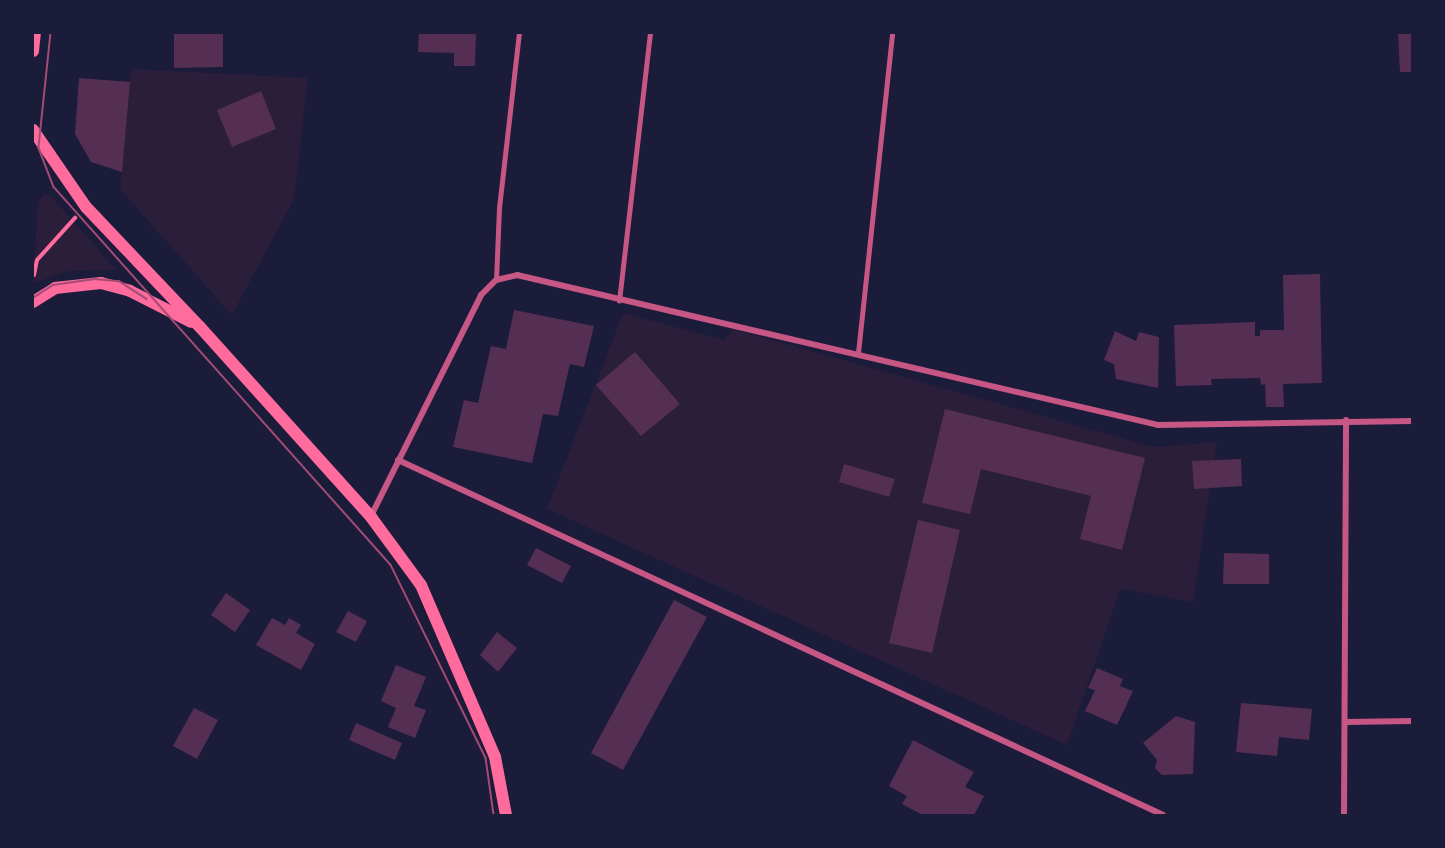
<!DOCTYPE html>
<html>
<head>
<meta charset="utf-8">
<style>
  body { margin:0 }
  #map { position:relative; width:1445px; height:848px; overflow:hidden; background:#1b1b3a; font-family:"Nunito Sans",sans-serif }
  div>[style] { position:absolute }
  .green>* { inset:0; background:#2a1e3b }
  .building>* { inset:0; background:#542f53 }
  .path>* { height:4px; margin:-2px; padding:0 2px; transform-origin:2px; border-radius:2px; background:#ff6b9d }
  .service>* { height:4.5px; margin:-2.25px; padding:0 2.25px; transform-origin:2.25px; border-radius:2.25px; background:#c65784 }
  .minor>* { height:6px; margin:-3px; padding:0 3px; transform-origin:3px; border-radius:3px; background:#c65784 }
  .secondary>* { height:12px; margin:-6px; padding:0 6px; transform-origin:6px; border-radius:6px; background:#ff6b9d }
  .tram>* { height:1.5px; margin:-0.75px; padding:0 0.75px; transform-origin:0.75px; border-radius:0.75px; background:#a44b75 }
  span { translate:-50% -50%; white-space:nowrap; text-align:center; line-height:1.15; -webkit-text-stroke:6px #1b1b3a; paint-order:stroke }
  .frame { position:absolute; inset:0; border:34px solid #1b1b3a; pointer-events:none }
</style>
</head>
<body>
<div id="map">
  <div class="green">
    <div style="clip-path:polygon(131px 69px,308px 78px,294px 199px,232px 315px,120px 189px)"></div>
    <div style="clip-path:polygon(43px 194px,50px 195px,116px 270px,69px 271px,33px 283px,38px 203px)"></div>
    <div style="clip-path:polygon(623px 313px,724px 340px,733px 329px,1153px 447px,1217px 442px,1193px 602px,1120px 589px,1067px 745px,547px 509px)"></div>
  </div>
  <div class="building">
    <div style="clip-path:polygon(174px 33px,223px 33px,223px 67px,174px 68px)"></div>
    <div style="clip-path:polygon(419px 33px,476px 33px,475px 66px,454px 66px,454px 53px,418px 52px)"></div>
    <div style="clip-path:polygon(1398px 33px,1412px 33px,1412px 72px,1400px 72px)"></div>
    <div style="clip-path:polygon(79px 78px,130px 82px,122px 172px,91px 162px,75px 134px)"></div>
    <div style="clip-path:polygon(261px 91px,276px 129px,232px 147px,217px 110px)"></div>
    <div style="clip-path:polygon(1320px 274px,1322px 383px,1283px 384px,1284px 407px,1266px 407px,1265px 384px,1261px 385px,1260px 378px,1211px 379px,1212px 385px,1176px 386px,1174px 325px,1255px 322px,1255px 336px,1260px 336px,1260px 330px,1284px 330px,1283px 275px)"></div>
    <div style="clip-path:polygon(514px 310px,594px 326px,584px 367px,570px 364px,558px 416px,543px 414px,532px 463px,453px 447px,464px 400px,478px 403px,491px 346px,506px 349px)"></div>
    <div style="clip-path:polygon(1115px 331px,1136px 341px,1139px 332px,1159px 337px,1158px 388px,1116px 379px,1114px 364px,1104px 360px)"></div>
    <div style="clip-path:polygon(635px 352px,680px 404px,641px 436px,596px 385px)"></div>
    <div style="clip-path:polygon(945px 409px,1145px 458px,1122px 550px,1080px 539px,1091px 496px,981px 469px,970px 514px,922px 503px)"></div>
    <div style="clip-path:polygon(1241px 459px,1242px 486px,1194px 489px,1192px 461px)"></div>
    <div style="clip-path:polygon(844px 464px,895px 479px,889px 497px,839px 482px)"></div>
    <div style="clip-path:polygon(918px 520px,960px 530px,932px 653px,889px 643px)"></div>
    <div style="clip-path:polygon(536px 548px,571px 566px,562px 583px,527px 565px)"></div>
    <div style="clip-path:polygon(1224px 553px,1269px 554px,1269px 584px,1223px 584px)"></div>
    <div style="clip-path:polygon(226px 593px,250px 610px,235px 632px,211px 615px)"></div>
    <div style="clip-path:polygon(674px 600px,707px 617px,623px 770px,591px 753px)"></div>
    <div style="clip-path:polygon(348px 611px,367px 621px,356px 642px,336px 632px)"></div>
    <div style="clip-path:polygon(272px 618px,285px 625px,289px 618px,301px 625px,296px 633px,315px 644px,301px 670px,256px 645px)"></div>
    <div style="clip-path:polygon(497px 632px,517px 648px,498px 672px,480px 655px)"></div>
    <div style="clip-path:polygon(396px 665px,426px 677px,414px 706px,426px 710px,415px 738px,388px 727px,396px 708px,381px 701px)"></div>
    <div style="clip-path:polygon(1097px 668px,1123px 679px,1120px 686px,1133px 691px,1117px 725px,1085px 711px,1095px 690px,1088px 688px)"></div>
    <div style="clip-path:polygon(1241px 703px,1312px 709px,1309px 740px,1279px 737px,1277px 756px,1236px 752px)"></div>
    <div style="clip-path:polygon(194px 708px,218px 720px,197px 759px,173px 746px)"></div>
    <div style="clip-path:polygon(1176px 716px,1195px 722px,1193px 774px,1162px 775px,1155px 768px,1157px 760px,1143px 743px)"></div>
    <div style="clip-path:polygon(356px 723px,402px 743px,395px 760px,349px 740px)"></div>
    <div style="clip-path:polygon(913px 740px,974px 772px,965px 787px,984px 796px,974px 815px,923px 815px,902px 804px,907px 796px,889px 786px)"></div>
  </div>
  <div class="path">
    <div style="left:34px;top:275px;width:15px;rotate:-79deg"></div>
    <div style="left:37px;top:260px;width:57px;rotate:-47.9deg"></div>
  </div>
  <div class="service">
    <div style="left:496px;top:280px;width:72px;rotate:-87.6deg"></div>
    <div style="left:499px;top:208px;width:176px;rotate:-83.5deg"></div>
    <div style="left:619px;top:301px;width:270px;rotate:-83.4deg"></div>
    <div style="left:858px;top:353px;width:322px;rotate:-83.9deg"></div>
  </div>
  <div class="minor">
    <div style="left:398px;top:460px;width:843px;rotate:24.89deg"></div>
    <div style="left:371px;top:516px;width:247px;rotate:-63.5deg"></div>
    <div style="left:481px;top:295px;width:21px;rotate:-45deg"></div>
    <div style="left:496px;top:280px;width:22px;rotate:-13deg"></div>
    <div style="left:517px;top:275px;width:658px;rotate:13.17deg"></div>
    <div style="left:1158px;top:425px;width:254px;rotate:-0.9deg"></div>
    <div style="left:1346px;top:722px;width:66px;rotate:-0.9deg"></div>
    <div style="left:1344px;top:815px;width:395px;rotate:-89.7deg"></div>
  </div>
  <div class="secondary">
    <div style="left:33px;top:51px;width:18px;rotate:-84deg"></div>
    <div style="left:33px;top:130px;width:93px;rotate:55.5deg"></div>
    <div style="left:86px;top:207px;width:166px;rotate:46.5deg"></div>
    <div style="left:200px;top:327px;width:256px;rotate:48deg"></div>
    <div style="left:371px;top:517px;width:84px;rotate:53.7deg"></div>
    <div style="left:421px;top:585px;width:187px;rotate:66.7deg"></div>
    <div style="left:495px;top:757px;width:59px;rotate:79.3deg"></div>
    <div style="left:33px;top:302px;width:26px;rotate:-32deg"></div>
    <div style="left:55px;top:288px;width:46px;rotate:-6.2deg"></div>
    <div style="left:101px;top:283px;width:30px;rotate:15deg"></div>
    <div style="left:130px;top:291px;width:68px;rotate:26.9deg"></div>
  </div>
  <div class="tram">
    <div style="left:51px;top:33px;width:116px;rotate:96deg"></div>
    <div style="left:39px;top:148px;width:42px;rotate:69deg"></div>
    <div style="left:54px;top:187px;width:506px;rotate:48.28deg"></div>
    <div style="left:391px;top:565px;width:215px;rotate:63.8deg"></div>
    <div style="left:486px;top:758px;width:58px;rotate:82deg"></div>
    <div style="left:33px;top:298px;width:24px;rotate:-33deg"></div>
    <div style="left:53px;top:285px;width:42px;rotate:-8.1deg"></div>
    <div style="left:95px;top:279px;width:24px;rotate:5deg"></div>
    <div style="left:119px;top:281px;width:33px;rotate:33deg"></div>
  </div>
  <div class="frame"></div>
</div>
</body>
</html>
